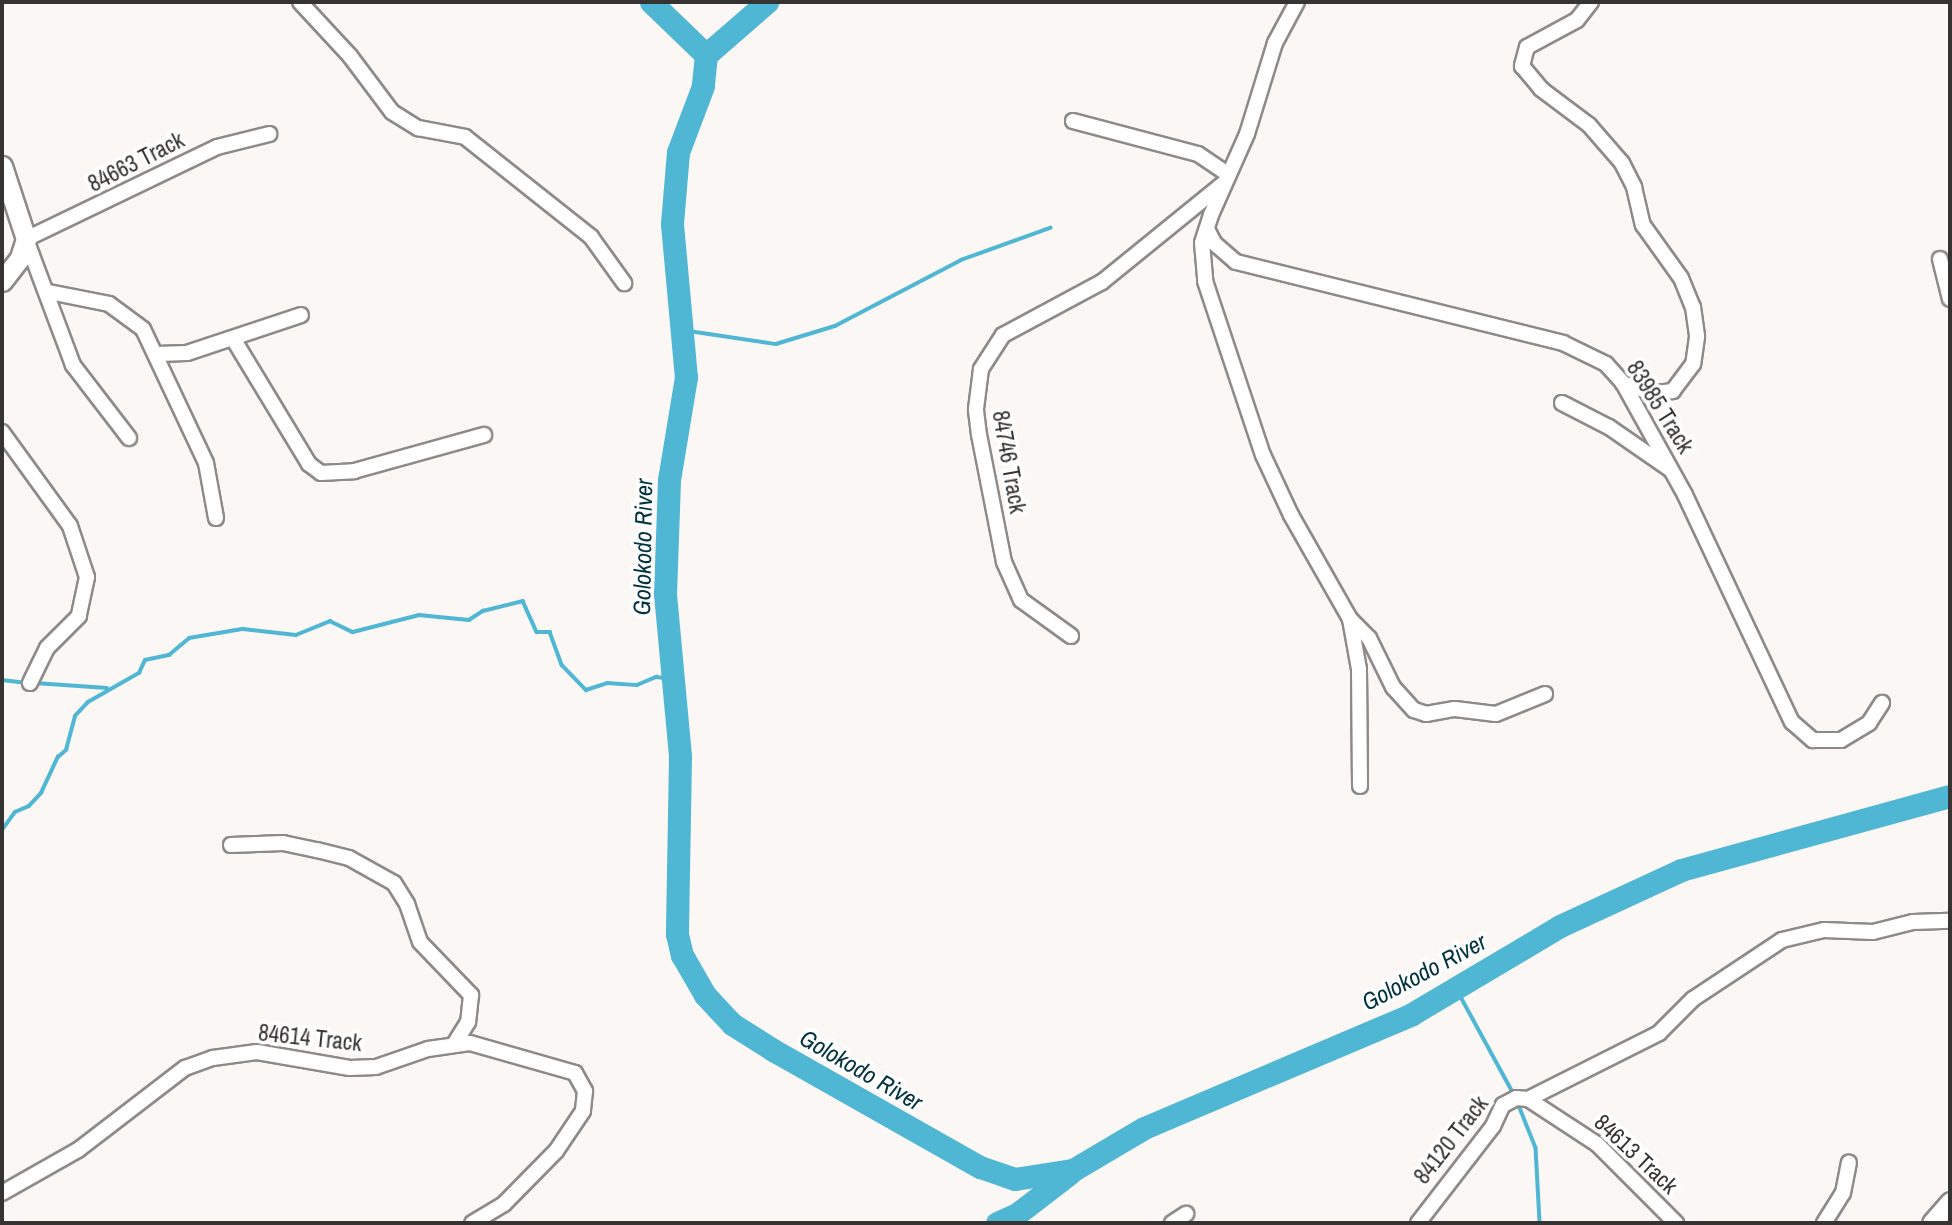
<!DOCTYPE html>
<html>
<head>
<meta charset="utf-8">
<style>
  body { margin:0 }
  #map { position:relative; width:1952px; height:1225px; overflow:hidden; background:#fbf7f5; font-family:"Archivo Narrow",sans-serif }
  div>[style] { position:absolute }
  .stream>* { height:3.5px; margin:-1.75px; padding:0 1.75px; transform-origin:1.75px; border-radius:1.75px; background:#4fb6d4 }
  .river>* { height:23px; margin:-11.5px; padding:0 11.5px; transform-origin:11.5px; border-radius:11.5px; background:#4fb6d4 }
  .roads { filter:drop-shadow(2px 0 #8e8a88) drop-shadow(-2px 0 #8e8a88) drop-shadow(0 2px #8e8a88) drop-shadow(0 -2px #8e8a88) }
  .street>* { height:14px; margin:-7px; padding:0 7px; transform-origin:7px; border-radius:7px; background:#fff }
  .secondary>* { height:19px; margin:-9.5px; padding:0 9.5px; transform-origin:9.5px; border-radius:9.5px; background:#fff }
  span { translate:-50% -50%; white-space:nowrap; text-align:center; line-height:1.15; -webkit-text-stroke:7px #fff; paint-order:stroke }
  .street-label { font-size:23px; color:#363433 }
  .water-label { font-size:24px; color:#013340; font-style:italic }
  .frame { position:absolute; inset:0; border:4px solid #363433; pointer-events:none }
</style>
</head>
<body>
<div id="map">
  <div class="stream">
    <div style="left:682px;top:330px;width:95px;rotate:8.5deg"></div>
    <div style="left:776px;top:344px;width:62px;rotate:-17deg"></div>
    <div style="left:835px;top:326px;width:142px;rotate:-27.6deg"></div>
    <div style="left:961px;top:260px;width:95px;rotate:-19.8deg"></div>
    <div style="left:2px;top:680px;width:25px;rotate:7deg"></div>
    <div style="left:35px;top:683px;width:72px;rotate:4deg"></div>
    <div style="left:2px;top:830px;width:22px;rotate:-54deg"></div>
    <div style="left:15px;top:812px;width:15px;rotate:-23deg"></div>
    <div style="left:29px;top:806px;width:18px;rotate:-47deg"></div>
    <div style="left:41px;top:793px;width:40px;rotate:-65deg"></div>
    <div style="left:58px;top:757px;width:11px;rotate:-41deg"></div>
    <div style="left:66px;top:750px;width:35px;rotate:-75deg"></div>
    <div style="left:75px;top:716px;width:19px;rotate:-47deg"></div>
    <div style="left:88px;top:702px;width:59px;rotate:-29.6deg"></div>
    <div style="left:139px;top:673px;width:14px;rotate:-65deg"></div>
    <div style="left:145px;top:660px;width:25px;rotate:-12deg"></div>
    <div style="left:169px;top:655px;width:26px;rotate:-40deg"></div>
    <div style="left:189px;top:638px;width:55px;rotate:-9.5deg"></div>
    <div style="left:243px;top:629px;width:53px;rotate:6.5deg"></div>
    <div style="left:296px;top:635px;width:37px;rotate:-22deg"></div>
    <div style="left:330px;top:621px;width:25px;rotate:26deg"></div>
    <div style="left:353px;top:632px;width:68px;rotate:-14.4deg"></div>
    <div style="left:419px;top:615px;width:50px;rotate:5.7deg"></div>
    <div style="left:469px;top:620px;width:17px;rotate:-33deg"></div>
    <div style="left:483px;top:611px;width:41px;rotate:-14deg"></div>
    <div style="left:523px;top:601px;width:34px;rotate:66deg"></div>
    <div style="left:537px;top:632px;width:13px"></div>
    <div style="left:550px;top:632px;width:35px;rotate:70deg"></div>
    <div style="left:562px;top:665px;width:35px;rotate:46deg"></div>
    <div style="left:586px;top:690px;width:22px;rotate:-18deg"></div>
    <div style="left:607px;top:683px;width:30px;rotate:4deg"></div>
    <div style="left:637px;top:685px;width:21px;rotate:-23deg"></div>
    <div style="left:656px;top:677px;width:17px;rotate:7deg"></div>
    <div style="left:1455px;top:986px;width:125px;rotate:61.4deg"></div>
    <div style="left:1518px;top:1103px;width:48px;rotate:68.2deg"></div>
    <div style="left:1536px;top:1148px;width:75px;rotate:86.9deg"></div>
  </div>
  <div class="river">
    <div style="left:651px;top:2px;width:76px;rotate:43.9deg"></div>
    <div style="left:706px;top:55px;width:31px;rotate:96deg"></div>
    <div style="left:703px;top:86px;width:71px;rotate:110.7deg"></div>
    <div style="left:678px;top:152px;width:72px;rotate:94.8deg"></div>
    <div style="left:672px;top:224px;width:154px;rotate:84.8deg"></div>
    <div style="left:686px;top:377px;width:104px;rotate:99.4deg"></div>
    <div style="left:669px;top:480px;width:114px;rotate:92deg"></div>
    <div style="left:665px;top:594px;width:164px;rotate:84.7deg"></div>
    <div style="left:680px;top:757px;width:177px;rotate:91deg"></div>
    <div style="left:677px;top:934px;width:22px;rotate:77deg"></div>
    <div style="left:682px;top:955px;width:46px;rotate:60.1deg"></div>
    <div style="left:705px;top:995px;width:40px;rotate:47deg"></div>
    <div style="left:732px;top:1024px;width:49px;rotate:32.4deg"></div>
    <div style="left:773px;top:1050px;width:238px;rotate:29.5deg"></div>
    <div style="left:980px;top:1167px;width:37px;rotate:19deg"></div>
    <div style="left:1015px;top:1179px;width:59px;rotate:-8.8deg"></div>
    <div style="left:1073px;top:1170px;width:82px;rotate:-30.6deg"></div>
    <div style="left:1144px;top:1128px;width:291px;rotate:-23deg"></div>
    <div style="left:1412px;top:1014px;width:172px;rotate:-30.7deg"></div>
    <div style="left:1560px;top:926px;width:133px;rotate:-24.8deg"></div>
    <div style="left:1681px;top:870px;width:279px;rotate:-15.4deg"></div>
    <div style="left:706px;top:55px;width:81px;rotate:-41deg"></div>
    <div style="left:997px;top:1223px;width:22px;rotate:-24deg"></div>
    <div style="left:1017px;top:1214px;width:66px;rotate:-37.6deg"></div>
  </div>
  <div class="roads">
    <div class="street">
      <div style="left:300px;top:2px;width:74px;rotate:47.2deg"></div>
      <div style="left:350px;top:56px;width:70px;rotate:53.1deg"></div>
      <div style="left:392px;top:112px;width:31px;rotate:32deg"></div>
      <div style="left:418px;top:128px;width:48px;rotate:10.8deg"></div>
      <div style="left:465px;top:137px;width:161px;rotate:38.4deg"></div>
      <div style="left:591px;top:237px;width:57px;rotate:54.3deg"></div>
      <div style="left:1297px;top:2px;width:47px;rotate:118.2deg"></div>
      <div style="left:1275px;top:43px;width:95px;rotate:107.1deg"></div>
      <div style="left:1247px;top:134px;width:89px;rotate:114deg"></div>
      <div style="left:1211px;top:215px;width:29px;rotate:108deg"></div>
      <div style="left:1202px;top:243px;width:38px;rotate:85deg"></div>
      <div style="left:1205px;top:281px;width:183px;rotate:71.6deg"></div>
      <div style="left:1263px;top:455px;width:66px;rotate:65deg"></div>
      <div style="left:1291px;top:515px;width:120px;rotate:60.4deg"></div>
      <div style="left:1350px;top:619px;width:51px;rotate:79.8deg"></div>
      <div style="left:1359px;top:669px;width:117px;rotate:89.5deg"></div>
      <div style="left:1591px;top:2px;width:23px;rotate:128deg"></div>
      <div style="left:1577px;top:20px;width:57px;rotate:151.6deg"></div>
      <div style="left:1527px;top:47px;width:20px;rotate:105deg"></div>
      <div style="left:1522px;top:66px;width:30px;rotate:50deg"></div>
      <div style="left:1541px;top:89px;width:60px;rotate:36.9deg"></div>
      <div style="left:1589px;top:125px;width:50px;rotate:49deg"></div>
      <div style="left:1622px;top:163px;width:27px;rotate:63deg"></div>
      <div style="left:1634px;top:187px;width:39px;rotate:77deg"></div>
      <div style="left:1643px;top:225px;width:65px;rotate:54.4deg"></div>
      <div style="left:1681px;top:278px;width:31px;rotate:68deg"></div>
      <div style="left:1693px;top:307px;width:30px;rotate:82deg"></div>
      <div style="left:1697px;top:337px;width:27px;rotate:98deg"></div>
      <div style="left:1693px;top:364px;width:34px;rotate:127deg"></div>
      <div style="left:1673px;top:391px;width:20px;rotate:174deg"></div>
      <div style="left:1653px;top:393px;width:32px;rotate:-162deg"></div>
      <div style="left:1073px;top:121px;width:129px;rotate:14.8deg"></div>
      <div style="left:1198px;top:154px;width:37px;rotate:34deg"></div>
      <div style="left:1207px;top:229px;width:16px;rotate:63deg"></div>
      <div style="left:1214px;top:243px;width:29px;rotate:41deg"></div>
      <div style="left:1236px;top:262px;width:337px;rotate:13.9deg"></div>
      <div style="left:1563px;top:343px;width:48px;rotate:26deg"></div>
      <div style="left:1606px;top:364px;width:25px;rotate:48deg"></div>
      <div style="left:1623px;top:383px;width:128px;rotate:61deg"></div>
      <div style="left:1685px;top:495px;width:251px;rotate:64.8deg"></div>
      <div style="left:1792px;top:722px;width:28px;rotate:41deg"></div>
      <div style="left:1813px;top:740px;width:28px"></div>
      <div style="left:1841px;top:740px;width:33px;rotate:-31deg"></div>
      <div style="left:1869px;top:723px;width:24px;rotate:-57deg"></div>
      <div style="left:1940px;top:259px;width:41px;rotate:76deg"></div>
      <div style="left:49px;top:292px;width:61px;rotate:11.3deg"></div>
      <div style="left:109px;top:304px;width:42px;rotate:36.3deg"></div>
      <div style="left:143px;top:329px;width:148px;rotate:64.8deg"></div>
      <div style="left:206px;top:463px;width:56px;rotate:79.7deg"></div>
      <div style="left:234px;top:340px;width:145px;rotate:58.8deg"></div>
      <div style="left:309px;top:464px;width:15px;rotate:37deg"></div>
      <div style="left:321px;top:473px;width:33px;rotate:-3deg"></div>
      <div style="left:354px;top:471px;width:135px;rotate:-15.5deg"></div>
      <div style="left:157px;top:354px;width:30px;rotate:-2deg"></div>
      <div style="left:187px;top:353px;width:120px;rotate:-18.4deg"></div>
      <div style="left:1562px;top:403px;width:53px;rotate:27.1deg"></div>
      <div style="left:1609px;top:427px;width:75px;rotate:34.7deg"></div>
      <div style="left:2px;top:432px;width:116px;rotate:54.1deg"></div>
      <div style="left:70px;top:526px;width:54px;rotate:71.6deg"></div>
      <div style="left:87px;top:577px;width:40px;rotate:102deg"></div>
      <div style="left:79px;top:616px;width:45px;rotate:135deg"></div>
      <div style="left:47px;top:648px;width:39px;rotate:116deg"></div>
      <div style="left:129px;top:438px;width:92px;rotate:-127.5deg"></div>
      <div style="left:73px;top:365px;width:134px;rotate:-110.5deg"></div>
      <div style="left:26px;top:239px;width:212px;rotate:-25.7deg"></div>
      <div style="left:217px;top:147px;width:54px;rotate:-14deg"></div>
      <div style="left:1350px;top:619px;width:27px;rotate:45deg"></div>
      <div style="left:1369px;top:638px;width:55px;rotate:63.9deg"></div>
      <div style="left:1393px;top:687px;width:31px;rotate:48deg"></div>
      <div style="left:1414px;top:710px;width:13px;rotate:18deg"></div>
      <div style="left:1426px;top:714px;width:29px;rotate:-10deg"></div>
      <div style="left:1455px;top:709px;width:41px;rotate:7deg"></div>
      <div style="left:1496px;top:714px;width:53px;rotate:-22.2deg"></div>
      <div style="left:1071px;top:636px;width:62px;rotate:-144.2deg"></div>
      <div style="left:1021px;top:600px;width:42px;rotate:-114.1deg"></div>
      <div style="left:1004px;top:562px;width:129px;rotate:-101.1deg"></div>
      <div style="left:979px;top:435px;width:26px;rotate:-97deg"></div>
      <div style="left:976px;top:409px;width:40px;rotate:-82.9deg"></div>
      <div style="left:981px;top:369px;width:40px;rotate:-57.1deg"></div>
      <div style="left:1003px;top:335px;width:112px;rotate:-28.2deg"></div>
      <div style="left:1102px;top:282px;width:157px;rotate:-39.1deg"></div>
      <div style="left:231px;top:845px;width:52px;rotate:-2.2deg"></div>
      <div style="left:283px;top:843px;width:35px;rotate:12deg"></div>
      <div style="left:317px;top:850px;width:33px;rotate:14deg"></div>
      <div style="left:349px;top:858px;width:51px;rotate:29.1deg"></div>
      <div style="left:394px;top:883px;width:25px;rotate:58deg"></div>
      <div style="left:407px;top:904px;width:40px;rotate:71.1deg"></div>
      <div style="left:420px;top:942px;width:74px;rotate:46.1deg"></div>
      <div style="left:471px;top:995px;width:27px;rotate:96deg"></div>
      <div style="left:468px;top:1022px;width:25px;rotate:122deg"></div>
      <div style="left:1528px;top:1099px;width:147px;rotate:-26.7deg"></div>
      <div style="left:1659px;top:1033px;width:48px;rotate:-45deg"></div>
      <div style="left:1693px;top:999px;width:107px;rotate:-33.5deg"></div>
      <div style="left:1782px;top:940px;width:43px;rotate:-13.4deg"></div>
      <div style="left:1824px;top:930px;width:49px;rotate:2.3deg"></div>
      <div style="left:1873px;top:932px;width:41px;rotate:-14deg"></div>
      <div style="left:1913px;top:922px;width:37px;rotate:-2deg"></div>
      <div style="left:2px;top:1193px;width:87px;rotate:-29.5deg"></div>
      <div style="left:78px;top:1150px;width:135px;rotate:-37.5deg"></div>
      <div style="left:185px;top:1068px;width:30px;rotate:-20deg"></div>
      <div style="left:213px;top:1058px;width:44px;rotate:-7.8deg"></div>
      <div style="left:257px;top:1052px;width:94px;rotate:9.8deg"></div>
      <div style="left:350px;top:1068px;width:26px;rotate:-2deg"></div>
      <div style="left:376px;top:1067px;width:55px;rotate:-19.1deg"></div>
      <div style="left:428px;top:1049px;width:42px;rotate:-8.1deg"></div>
      <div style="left:470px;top:1043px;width:109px;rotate:15.9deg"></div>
      <div style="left:575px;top:1073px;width:21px;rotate:61deg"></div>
      <div style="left:585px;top:1091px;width:20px;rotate:96deg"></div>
      <div style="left:583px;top:1111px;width:48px;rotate:124deg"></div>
      <div style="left:556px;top:1151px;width:74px;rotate:134.5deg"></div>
      <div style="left:504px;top:1204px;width:37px;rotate:149deg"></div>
      <div style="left:1172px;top:1223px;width:17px;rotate:-33deg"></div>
      <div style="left:1418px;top:1223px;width:123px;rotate:-52.3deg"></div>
      <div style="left:1493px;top:1126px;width:23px;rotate:-65deg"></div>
      <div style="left:1503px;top:1105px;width:15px;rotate:-28deg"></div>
      <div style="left:1516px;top:1098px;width:12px;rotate:5deg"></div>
      <div style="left:1528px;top:1099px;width:82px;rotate:33.1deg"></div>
      <div style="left:1597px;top:1144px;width:112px;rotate:45deg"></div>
      <div style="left:1824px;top:1223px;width:36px;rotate:-58deg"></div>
      <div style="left:1843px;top:1193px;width:31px;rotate:-79deg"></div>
    </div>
    <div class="secondary">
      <div style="left:2px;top:166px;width:77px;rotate:71.8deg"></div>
      <div style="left:26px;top:239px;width:20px;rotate:108deg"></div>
      <div style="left:20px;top:258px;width:29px;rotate:128deg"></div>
      <div style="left:1932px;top:1223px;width:28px;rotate:-49deg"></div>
    </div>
  </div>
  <div class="street-label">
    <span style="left:136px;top:162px;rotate:-27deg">84663 Track</span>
    <span style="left:1660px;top:407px;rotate:58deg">83985 Track</span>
    <span style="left:1009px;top:462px;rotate:80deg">84746 Track</span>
    <span style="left:310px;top:1038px;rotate:6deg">84614 Track</span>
    <span style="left:1451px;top:1140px;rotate:-52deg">84120 Track</span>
    <span style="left:1636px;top:1154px;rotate:43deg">84613 Track</span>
  </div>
  <div class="water-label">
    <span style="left:643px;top:547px;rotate:-89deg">Golokodo River</span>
    <span style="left:1424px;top:972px;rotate:-28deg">Golokodo River</span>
    <span style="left:861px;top:1070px;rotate:30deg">Golokodo River</span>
  </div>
  <div class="frame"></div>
</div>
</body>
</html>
